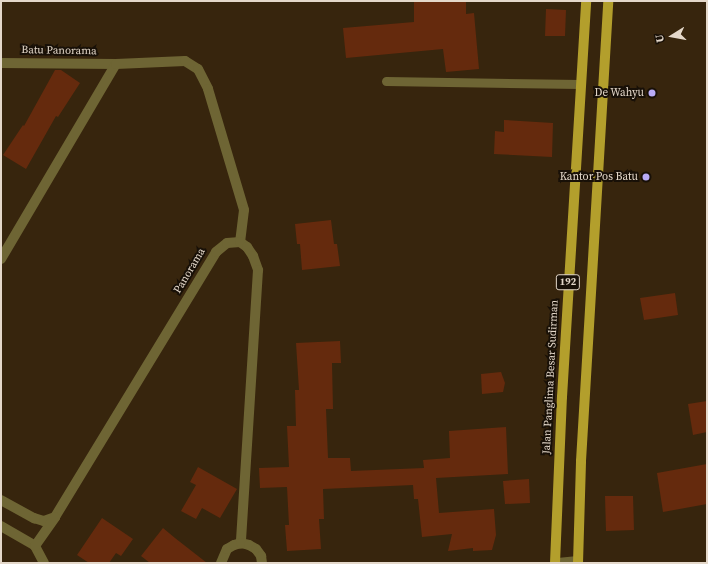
<!DOCTYPE html>
<html>
<head>
<meta charset="utf-8">
<style>
  body { margin:0 }
  #map { position:relative; width:708px; height:564px; overflow:hidden; background:#37250d; font-family:"Source Serif 4",serif }
  div>[style] { position:absolute }
  .building>* { inset:0; background:#652a0d }
  .lane>* { height:9px; margin:-4.5px; padding:0 4.5px; transform-origin:4.5px; border-radius:4.5px; background:#6e6534 }
  .street>* { height:10px; margin:-5px; padding:0 5px; transform-origin:5px; border-radius:5px; background:#6e6534 }
  .primary>* { height:10px; margin:-5px; padding:0 5px; transform-origin:5px; border-radius:5px; background:#b39f2c }
  .dots>* { width:11px; height:11px; translate:-50% -50%; box-sizing:border-box; border:2px solid #181007; border-radius:50% }
  span { translate:-50% -50%; white-space:nowrap; text-align:center; line-height:1.15; -webkit-text-stroke:4px #181007; paint-order:stroke }
  .shield-label span { padding:1px 3px; background:#181007; border:1px solid; border-radius:3px; -webkit-text-stroke-width:0 }
  .shield-label { font-size:10px; color:#e4d8ca; font-weight:700 }
  .street-label { font-size:11px; color:#e4d8ca }
  .poi-label { font-size:11px; color:#e4d8ca }
  .right { translate:-100% -50%; text-align:right }
  .frame { position:absolute; inset:0; border:2px solid #e4d8ca; pointer-events:none }
  .north { position:absolute; left:652px; top:16px; width:40px; height:40px; -webkit-text-stroke:3px #181007; paint-order:stroke; rotate:259deg; font-size:11px; font-weight:700; line-height:16px; text-align:center; color:#e4d8ca }
  .north::after { content:''; display:block; margin:auto; width:14px; height:18px; background:#e4d8ca; clip-path:polygon(50% 0,100% 100%,50% 72%,0 100%) }
</style>
</head>
<body>
<div id="map">
  <div class="building">
    <div style="clip-path:polygon(414px 1px,466px 1px,466px 14px,474px 13px,479px 69px,446px 72px,443px 49px,346px 58px,343px 28px,414px 22px)"></div>
    <div style="clip-path:polygon(546px 9px,566px 10px,565px 36px,545px 36px)"></div>
    <div style="clip-path:polygon(55px 70px,61px 70px,80px 83px,58px 117px,56px 116px,26px 169px,3px 155px,23px 125px,24px 126px)"></div>
    <div style="clip-path:polygon(504px 120px,553px 123px,552px 157px,494px 154px,495px 131px,504px 132px)"></div>
    <div style="clip-path:polygon(331px 220px,334px 244px,337px 244px,340px 266px,302px 270px,300px 244px,297px 244px,295px 224px)"></div>
    <div style="clip-path:polygon(675px 293px,678px 315px,644px 320px,640px 298px)"></div>
    <div style="clip-path:polygon(340px 341px,341px 363px,332px 363px,333px 409px,326px 409px,328px 458px,350px 458px,351px 471px,424px 468px,423px 460px,450px 458px,449px 431px,506px 427px,508px 474px,436px 478px,439px 513px,494px 509px,496px 535px,492px 550px,473px 551px,473px 548px,448px 551px,452px 534px,422px 537px,418px 499px,414px 499px,413px 485px,323px 489px,324px 519px,319px 519px,321px 549px,287px 551px,285px 525px,289px 525px,287px 487px,260px 488px,259px 468px,289px 467px,287px 426px,296px 426px,295px 390px,299px 390px,296px 343px)"></div>
    <div style="clip-path:polygon(501px 372px,505px 383px,503px 392px,482px 394px,481px 374px)"></div>
    <div style="clip-path:polygon(707px 401px,707px 432px,693px 435px,688px 404px)"></div>
    <div style="clip-path:polygon(707px 464px,707px 504px,663px 512px,657px 473px)"></div>
    <div style="clip-path:polygon(198px 467px,237px 489px,220px 518px,202px 508px,196px 519px,181px 511px,196px 485px,190px 482px)"></div>
    <div style="clip-path:polygon(529px 479px,530px 503px,505px 504px,503px 481px)"></div>
    <div style="clip-path:polygon(605px 496px,633px 496px,634px 530px,606px 531px)"></div>
    <div style="clip-path:polygon(102px 518px,133px 539px,121px 556px,116px 553px,109px 563px,89px 563px,77px 555px)"></div>
    <div style="clip-path:polygon(163px 528px,175px 538px,207px 563px,150px 563px,141px 556px)"></div>
  </div>
  <div class="lane">
    <div style="left:386px;top:81px;width:194px;rotate:0.9deg"></div>
  </div>
  <div class="street">
    <div style="left:1px;top:63px;width:115px;rotate:0.5deg"></div>
    <div style="left:1px;top:259px;width:226px;rotate:-59.5deg"></div>
    <div style="left:116px;top:64px;width:69px;rotate:-2.5deg"></div>
    <div style="left:185px;top:61px;width:15px;rotate:32deg"></div>
    <div style="left:198px;top:69px;width:22px;rotate:63deg"></div>
    <div style="left:208px;top:89px;width:126px;rotate:73.4deg"></div>
    <div style="left:244px;top:210px;width:32px;rotate:97deg"></div>
    <div style="left:1px;top:500px;width:38px;rotate:29deg"></div>
    <div style="left:34px;top:518px;width:10px;rotate:17deg"></div>
    <div style="left:44px;top:521px;width:12px;rotate:-20deg"></div>
    <div style="left:55px;top:517px;width:310px;rotate:-58.7deg"></div>
    <div style="left:216px;top:252px;width:14px;rotate:-39deg"></div>
    <div style="left:227px;top:243px;width:13px;rotate:-4deg"></div>
    <div style="left:240px;top:242px;width:9px;rotate:36deg"></div>
    <div style="left:247px;top:247px;width:11px;rotate:56deg"></div>
    <div style="left:253px;top:256px;width:15px;rotate:70deg"></div>
    <div style="left:258px;top:270px;width:274px;rotate:93.6deg"></div>
    <div style="left:1px;top:526px;width:39px;rotate:30deg"></div>
    <div style="left:35px;top:546px;width:19px;rotate:62deg"></div>
    <div style="left:35px;top:546px;width:35px;rotate:-55deg"></div>
    <div style="left:221px;top:563px;width:15px;rotate:-67deg"></div>
    <div style="left:227px;top:549px;width:8px;rotate:-30deg"></div>
    <div style="left:234px;top:545px;width:7px;rotate:-16deg"></div>
    <div style="left:241px;top:543px;width:8px;rotate:14deg"></div>
    <div style="left:249px;top:545px;width:8px;rotate:30deg"></div>
    <div style="left:256px;top:549px;width:9px;rotate:54deg"></div>
    <div style="left:261px;top:556px;width:7px;rotate:82deg"></div>
    <div style="left:558px;top:563px;width:20px;rotate:-6deg"></div>
  </div>
  <div class="primary">
    <div style="left:555px;top:563px;width:166px;rotate:-87.6deg"></div>
    <div style="left:562px;top:397px;width:397px;rotate:-86.5deg"></div>
    <div style="left:578px;top:563px;width:102px;rotate:-88.3deg"></div>
    <div style="left:581px;top:461px;width:461px;rotate:-86.6deg"></div>
  </div>
  <div class="dots">
    <div style="left:652px;top:93px;background:#b9abf7"></div>
    <div style="left:646px;top:177px;background:#b9abf7"></div>
  </div>
  <div class="shield-label">
    <span style="left:568px;top:282px">192</span>
  </div>
  <div class="street-label">
    <span style="left:59px;top:51px;rotate:1deg">Batu Panorama</span>
    <span style="left:190px;top:271px;rotate:-59deg">Panorama</span>
    <span style="left:551px;top:377px;rotate:-87deg">Jalan Panglima Besar Sudirman</span>
  </div>
  <div class="poi-label">
    <span class="right" style="left:644px;top:93px">De Wahyu</span>
    <span class="right" style="left:638px;top:177px">Kantor Pos Batu</span>
  </div>
  <div class="frame"></div>
  <div class="north">U</div>
</div>
</body>
</html>
